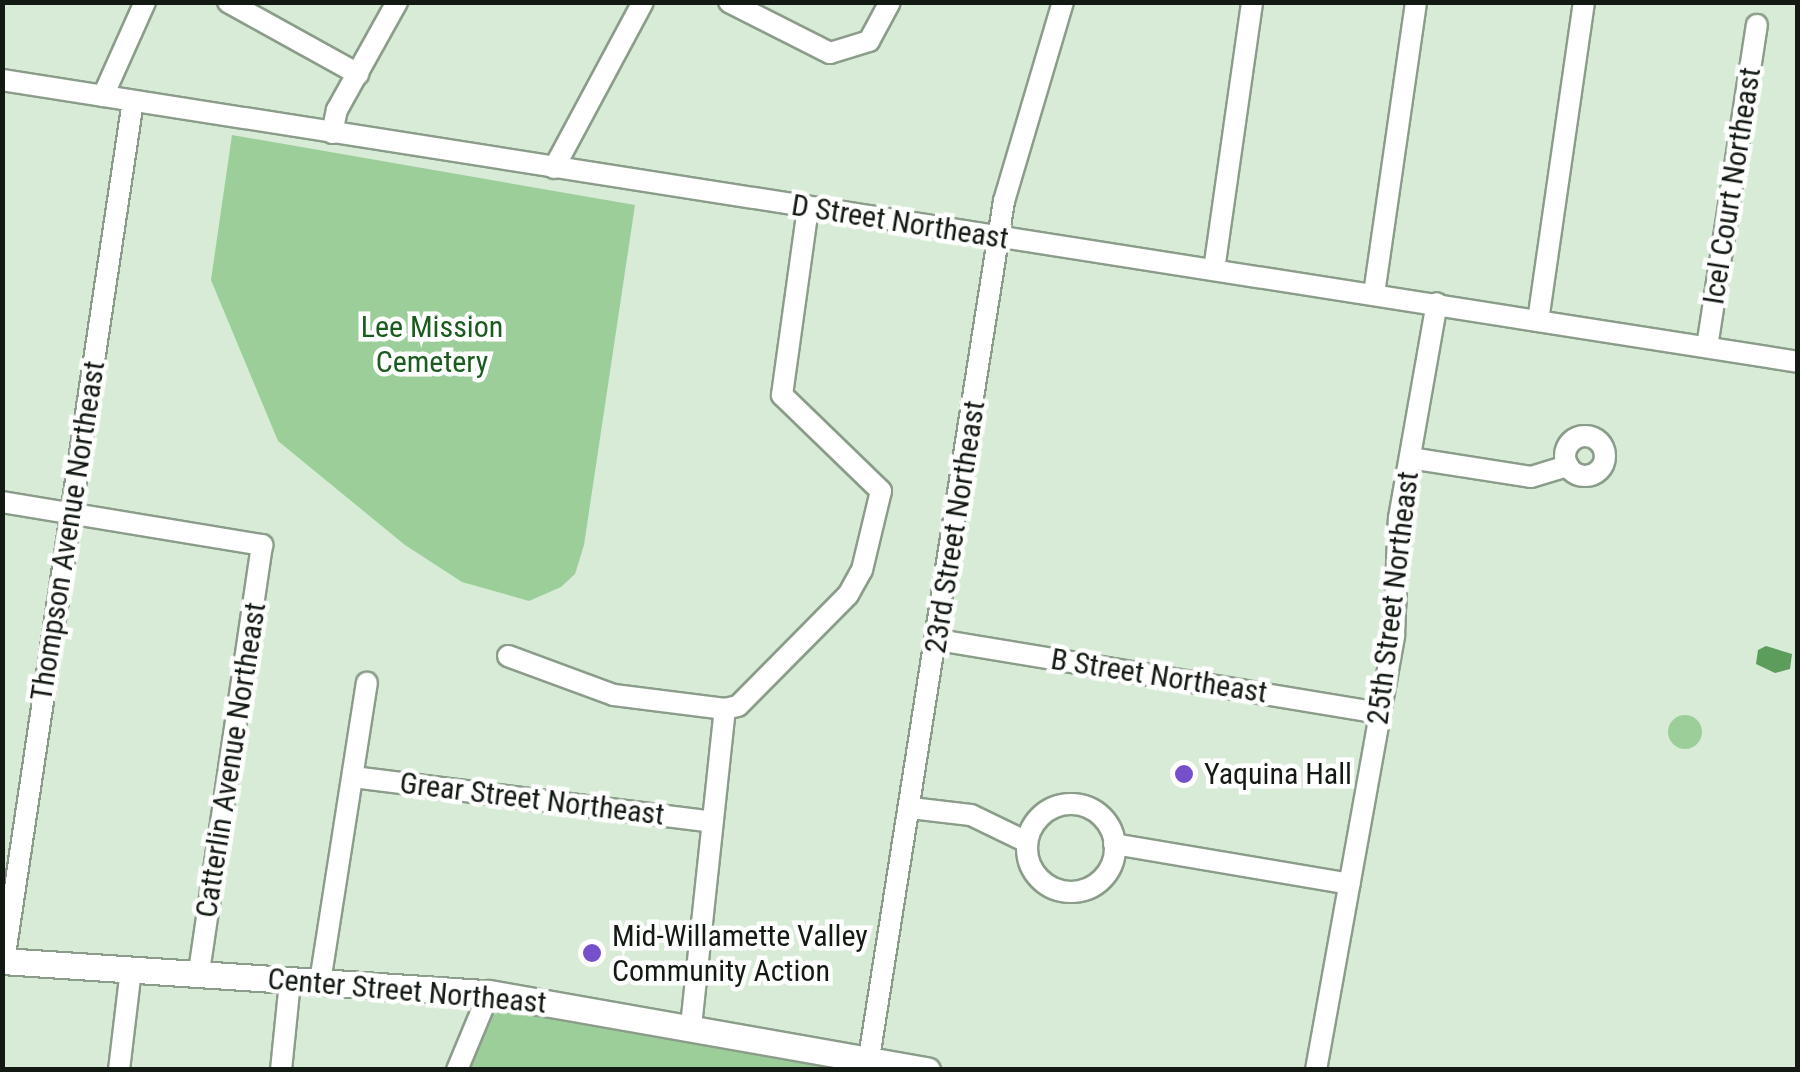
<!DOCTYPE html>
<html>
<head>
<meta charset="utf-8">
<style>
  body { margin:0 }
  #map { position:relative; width:1800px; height:1072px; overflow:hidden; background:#d7ebd6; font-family:"Roboto Condensed",sans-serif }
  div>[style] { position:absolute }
  .green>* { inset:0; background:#9cce9a }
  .round { border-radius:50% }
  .water>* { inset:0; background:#5d9d5c }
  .roads { filter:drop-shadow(2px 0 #8b9d8a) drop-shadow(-2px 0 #8b9d8a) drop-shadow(0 2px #8b9d8a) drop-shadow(0 -2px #8b9d8a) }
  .minor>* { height:20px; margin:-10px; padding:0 10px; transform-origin:10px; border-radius:10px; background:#fff }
  .minor>.ring { margin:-10px; padding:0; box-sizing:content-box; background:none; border:20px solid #fff; border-radius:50% }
  .major>* { height:25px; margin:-12.5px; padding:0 12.5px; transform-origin:12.5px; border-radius:12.5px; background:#fff }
  .dots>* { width:28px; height:28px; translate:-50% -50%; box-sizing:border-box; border:5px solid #fff; border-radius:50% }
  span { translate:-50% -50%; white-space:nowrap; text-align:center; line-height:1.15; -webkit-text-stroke:9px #fff; paint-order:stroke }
  .street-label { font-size:30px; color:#131a13 }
  .park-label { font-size:30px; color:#1a5c1e }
  .poi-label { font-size:30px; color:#131a13 }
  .left { translate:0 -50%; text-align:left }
  .frame { position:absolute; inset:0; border:5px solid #131a13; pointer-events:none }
</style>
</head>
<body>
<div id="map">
  <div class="green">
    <div style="clip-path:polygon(232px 135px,635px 205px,584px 545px,575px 574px,561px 587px,529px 601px,462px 582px,405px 545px,278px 441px,211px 280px)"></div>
    <div class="round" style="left:1668px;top:715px;width:34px;height:34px"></div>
    <div style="clip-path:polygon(489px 993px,863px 1070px,457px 1070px)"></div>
  </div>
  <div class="water">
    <div style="clip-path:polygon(1766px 646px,1792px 654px,1790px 669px,1775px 673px,1756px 664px,1758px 650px)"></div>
  </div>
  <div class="roads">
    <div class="minor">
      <div style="left:228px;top:2px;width:149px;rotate:29deg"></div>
      <div style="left:729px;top:2px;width:113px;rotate:26.8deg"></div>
      <div style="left:830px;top:53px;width:41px;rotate:-17.1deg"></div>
      <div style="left:869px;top:41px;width:44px;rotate:-61.7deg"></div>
      <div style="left:2px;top:80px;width:1818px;rotate:8.92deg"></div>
      <div style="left:103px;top:96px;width:103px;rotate:-65.9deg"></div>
      <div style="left:332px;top:133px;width:24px;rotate:-78deg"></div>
      <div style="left:337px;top:110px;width:124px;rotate:-60.9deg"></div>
      <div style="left:554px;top:168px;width:188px;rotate:-61.8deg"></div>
      <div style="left:1214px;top:270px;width:271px;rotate:-81.9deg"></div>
      <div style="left:1374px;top:294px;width:295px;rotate:-81.8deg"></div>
      <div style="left:1538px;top:321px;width:322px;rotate:-81.8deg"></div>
      <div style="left:1707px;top:347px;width:326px;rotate:-81.2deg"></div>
      <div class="ring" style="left:1565px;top:436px;width:20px;height:20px"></div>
      <div style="left:1410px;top:458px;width:122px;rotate:8.9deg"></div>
      <div style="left:1531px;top:477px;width:39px;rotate:-17deg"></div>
      <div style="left:2px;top:502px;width:264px;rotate:9.4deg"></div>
      <div style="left:262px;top:545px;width:434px;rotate:98.4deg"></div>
      <div style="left:938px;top:640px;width:449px;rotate:9.4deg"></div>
      <div style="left:508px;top:656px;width:113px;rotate:20.2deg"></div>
      <div style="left:614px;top:695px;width:112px;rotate:7.2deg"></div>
      <div style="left:725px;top:709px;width:13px;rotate:-13deg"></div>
      <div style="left:738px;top:706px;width:156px;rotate:-45.3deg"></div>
      <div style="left:848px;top:595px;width:29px;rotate:-61deg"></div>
      <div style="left:862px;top:570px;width:81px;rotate:-76.5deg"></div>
      <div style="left:881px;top:491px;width:138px;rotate:-135.9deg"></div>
      <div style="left:782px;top:395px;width:189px;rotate:-82.1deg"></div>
      <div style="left:353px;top:777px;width:362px;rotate:7.1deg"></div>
      <div class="ring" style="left:1027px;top:804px;width:68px;height:68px"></div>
      <div style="left:911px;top:808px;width:60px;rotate:6.7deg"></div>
      <div style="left:971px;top:815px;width:62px;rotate:25.7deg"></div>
      <div style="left:1114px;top:844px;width:239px;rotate:9.6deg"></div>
      <div style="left:4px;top:961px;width:870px;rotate:-81.47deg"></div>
      <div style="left:320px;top:982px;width:303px;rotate:-81.1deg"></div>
      <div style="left:691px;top:1026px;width:319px;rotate:-83.9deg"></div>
      <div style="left:869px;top:1058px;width:868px;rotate:-81.05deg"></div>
      <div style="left:1004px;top:201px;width:208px;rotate:-73.5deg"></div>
      <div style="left:119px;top:1070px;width:102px;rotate:-83.2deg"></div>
      <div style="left:281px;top:1070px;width:89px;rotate:-84.2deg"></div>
      <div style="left:457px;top:1070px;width:83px;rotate:-67.4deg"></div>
      <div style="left:1316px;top:1070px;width:442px;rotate:-79.8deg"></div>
      <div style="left:1394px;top:635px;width:117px;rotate:-87.6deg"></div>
      <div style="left:1399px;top:518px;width:218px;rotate:-80deg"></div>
    </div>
    <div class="major">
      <div style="left:2px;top:961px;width:488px;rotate:3.8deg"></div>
      <div style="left:489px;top:993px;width:445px;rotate:10deg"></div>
    </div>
  </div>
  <div class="dots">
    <div style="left:1184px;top:774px;background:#7650ca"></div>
    <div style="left:592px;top:953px;background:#7650ca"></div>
  </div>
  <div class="street-label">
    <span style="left:1732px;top:186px;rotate:-81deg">Icel Court Northeast</span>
    <span style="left:900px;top:222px;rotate:9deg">D Street Northeast</span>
    <span style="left:955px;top:527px;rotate:-81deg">23rd Street Northeast</span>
    <span style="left:68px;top:531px;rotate:-81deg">Thompson Avenue Northeast</span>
    <span style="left:1393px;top:598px;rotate:-83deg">25th Street Northeast</span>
    <span style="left:1159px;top:676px;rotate:9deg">B Street Northeast</span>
    <span style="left:231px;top:760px;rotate:-81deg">Catterlin Avenue Northeast</span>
    <span style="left:532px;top:799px;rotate:7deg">Grear Street Northeast</span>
    <span style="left:407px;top:991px;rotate:5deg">Center Street Northeast</span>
  </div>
  <div class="park-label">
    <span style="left:432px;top:344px">Lee Mission<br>Cemetery</span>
  </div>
  <div class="poi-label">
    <span class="left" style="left:1204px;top:774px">Yaquina Hall</span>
    <span class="left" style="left:612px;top:953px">Mid-Willamette Valley<br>Community Action</span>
  </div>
  <div class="frame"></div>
</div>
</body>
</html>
